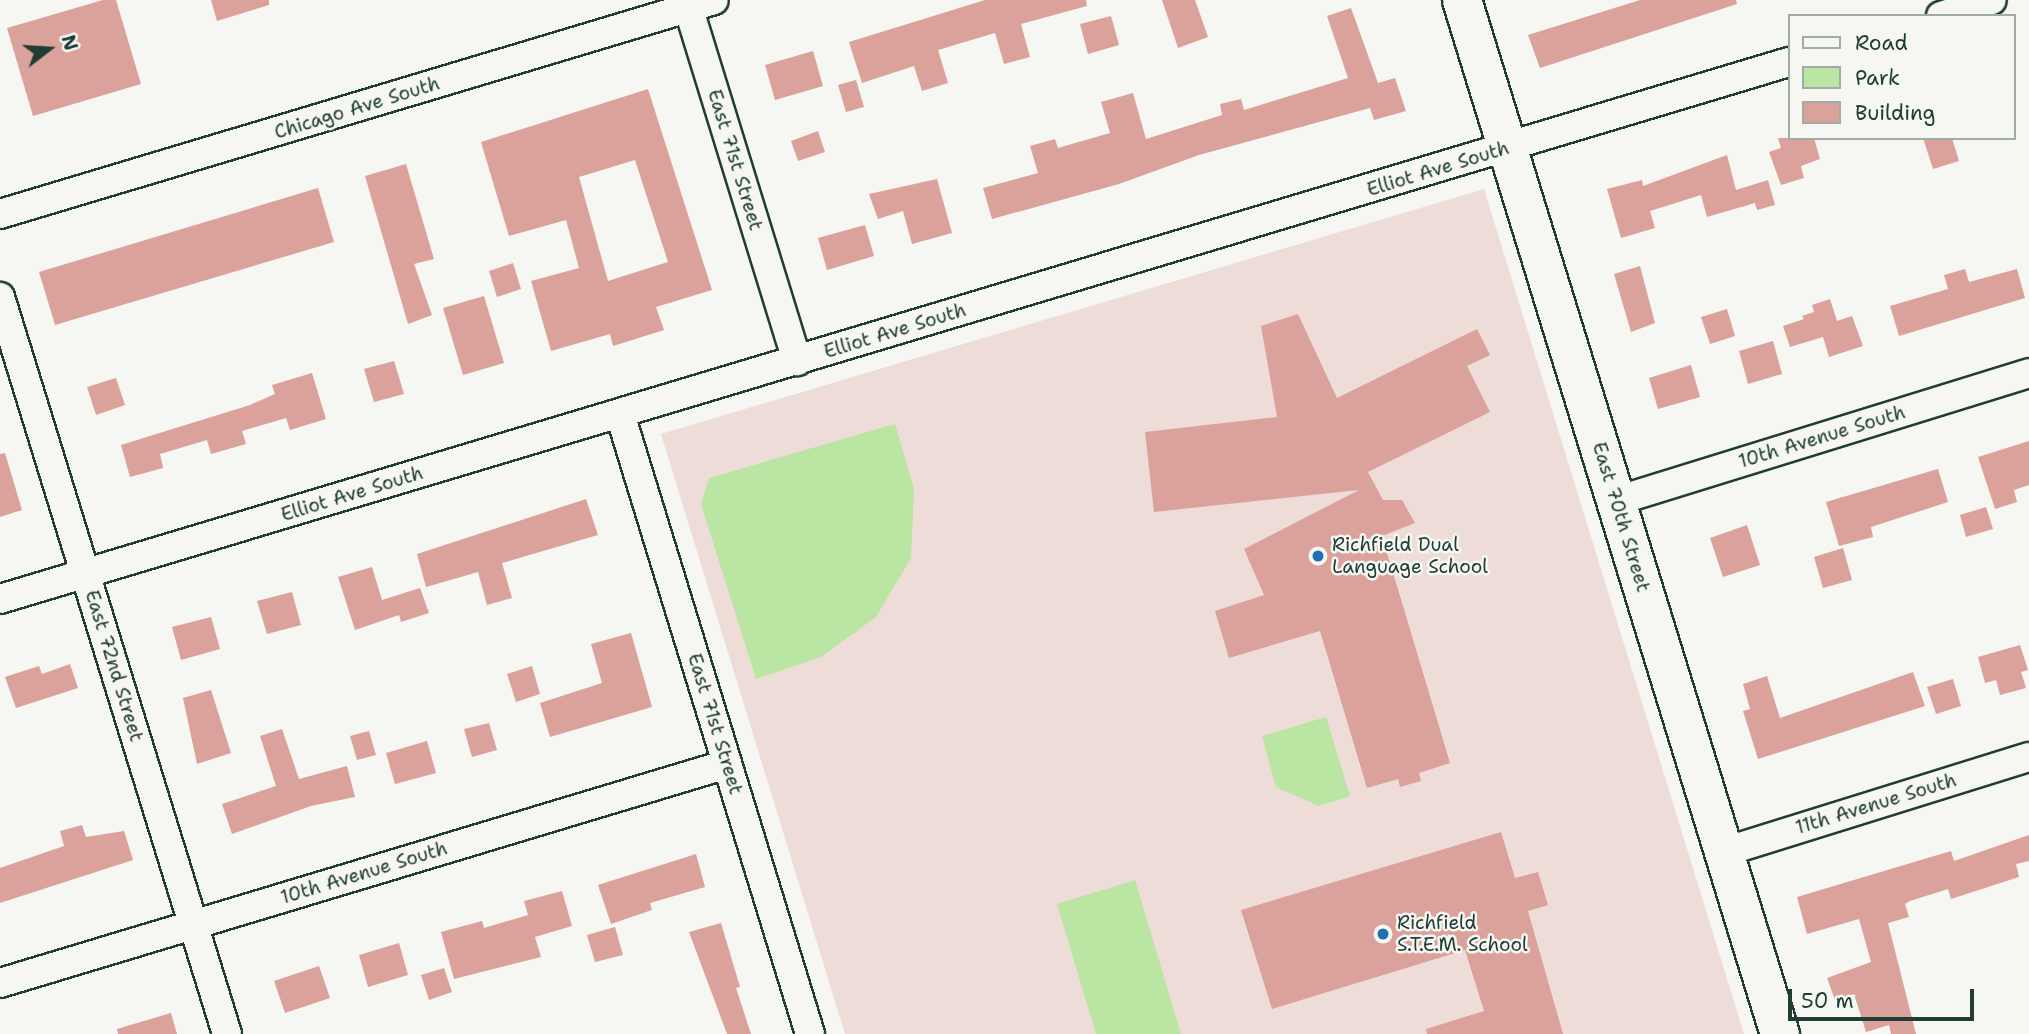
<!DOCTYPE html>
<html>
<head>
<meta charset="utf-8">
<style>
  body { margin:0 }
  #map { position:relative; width:2029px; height:1034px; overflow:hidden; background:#f6f6f2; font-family:"Shantell Sans",sans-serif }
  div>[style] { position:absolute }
  .built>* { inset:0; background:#eedcd8 }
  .green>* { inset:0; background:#bbe5a2 }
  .building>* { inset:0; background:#dba19b }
  .roads { filter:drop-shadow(2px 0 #1f3d34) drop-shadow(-2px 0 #1f3d34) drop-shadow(0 2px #1f3d34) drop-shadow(0 -2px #1f3d34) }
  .street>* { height:28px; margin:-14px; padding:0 14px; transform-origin:14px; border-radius:14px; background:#f6f6f2 }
  .secondary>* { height:38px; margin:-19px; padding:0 19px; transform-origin:19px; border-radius:19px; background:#f6f6f2 }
  .dots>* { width:19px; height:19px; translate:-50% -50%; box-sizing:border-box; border:4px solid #f6f6f2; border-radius:50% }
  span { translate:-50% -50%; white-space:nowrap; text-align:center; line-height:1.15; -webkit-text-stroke:5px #f6f6f2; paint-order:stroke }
  .street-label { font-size:19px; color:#1f3d34 }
  .poi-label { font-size:19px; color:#1f3d34 }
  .left { translate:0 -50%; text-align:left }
  .legend { position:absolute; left:1788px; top:14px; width:228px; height:126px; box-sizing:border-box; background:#f6f6f2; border:2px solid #a0aca6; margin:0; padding:9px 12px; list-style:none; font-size:21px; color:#1f3d34 }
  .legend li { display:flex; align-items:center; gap:14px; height:35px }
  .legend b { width:35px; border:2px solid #a0aca6 }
  .north { position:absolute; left:14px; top:14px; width:70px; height:70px; -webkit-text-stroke:5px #f6f6f2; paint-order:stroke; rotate:73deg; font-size:19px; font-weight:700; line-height:28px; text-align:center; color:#1f3d34 }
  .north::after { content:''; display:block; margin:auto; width:24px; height:32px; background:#1f3d34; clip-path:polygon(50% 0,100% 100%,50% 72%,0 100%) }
  .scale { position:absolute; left:1788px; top:989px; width:186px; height:32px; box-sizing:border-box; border:4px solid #1f3d34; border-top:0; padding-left:9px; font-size:21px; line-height:24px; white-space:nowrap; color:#1f3d34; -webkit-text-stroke:5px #f6f6f2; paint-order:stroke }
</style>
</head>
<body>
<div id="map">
  <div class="built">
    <div style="clip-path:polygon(1484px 189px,1744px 1034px,845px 1034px,661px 434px)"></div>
  </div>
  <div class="green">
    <div style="clip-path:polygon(895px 424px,914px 489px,911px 558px,876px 617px,821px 657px,756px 679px,701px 504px,709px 478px)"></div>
    <div style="clip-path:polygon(1326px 717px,1350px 796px,1319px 806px,1276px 787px,1262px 736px)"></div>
    <div style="clip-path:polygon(1135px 880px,1181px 1034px,1096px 1034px,1057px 904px)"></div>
  </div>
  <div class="building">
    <div style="clip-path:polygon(103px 0,116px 0,141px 84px,33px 116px,7px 28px)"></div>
    <div style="clip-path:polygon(211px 0,269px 0,269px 5px,217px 21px)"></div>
    <div style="clip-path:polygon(985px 0,1086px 0,1087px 6px,1021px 24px,1030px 57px,1004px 64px,995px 33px,938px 50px,948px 83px,922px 91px,914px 66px,862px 83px,849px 42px)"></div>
    <div style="clip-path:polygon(1162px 0,1195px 0,1208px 37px,1178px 48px)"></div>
    <div style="clip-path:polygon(1640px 0,1736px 0,1737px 4px,1540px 68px,1528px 35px)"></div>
    <div style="clip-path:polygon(1351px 8px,1378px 83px,1395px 78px,1406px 111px,1374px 120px,1370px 108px,1199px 155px,1119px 184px,992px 219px,983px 188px,1038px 173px,1030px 146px,1055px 139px,1058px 148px,1110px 133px,1101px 102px,1133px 93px,1146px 139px,1222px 115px,1220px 104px,1241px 99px,1244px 110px,1348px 78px,1327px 16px)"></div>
    <div style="clip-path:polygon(1111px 16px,1119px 45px,1088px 54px,1080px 24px)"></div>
    <div style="clip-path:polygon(813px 51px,823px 86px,775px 100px,765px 65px)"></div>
    <div style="clip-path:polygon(856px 80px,864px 107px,846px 112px,838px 85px)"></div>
    <div style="clip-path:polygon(evenodd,648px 89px,712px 290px,656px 307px,664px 330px,613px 346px,610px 334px,551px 351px,531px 281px,579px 268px,566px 220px,509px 236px,481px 142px,648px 89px,635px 160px,668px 262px,608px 281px,579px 177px,635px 160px)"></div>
    <div style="clip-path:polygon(818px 131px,825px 152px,798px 161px,791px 141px)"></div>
    <div style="clip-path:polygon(1778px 138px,1814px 138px,1820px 159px,1801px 166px,1804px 178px,1781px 185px,1769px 152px,1781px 148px)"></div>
    <div style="clip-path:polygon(1923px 138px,1952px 138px,1959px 161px,1933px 169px)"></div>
    <div style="clip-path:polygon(1727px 155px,1736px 190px,1768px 180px,1775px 205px,1757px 210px,1755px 203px,1707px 217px,1701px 195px,1650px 211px,1655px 228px,1621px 238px,1607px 189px,1642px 180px,1643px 186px)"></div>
    <div style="clip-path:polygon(406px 164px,434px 259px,414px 264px,432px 315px,408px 324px,365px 176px)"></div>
    <div style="clip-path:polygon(937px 179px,952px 233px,912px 244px,903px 211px,878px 219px,869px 194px)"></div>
    <div style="clip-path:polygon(318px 188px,334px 242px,55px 325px,39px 272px)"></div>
    <div style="clip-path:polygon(865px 225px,874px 256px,827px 270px,818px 238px)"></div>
    <div style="clip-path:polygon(513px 263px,521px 289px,497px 297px,489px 271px)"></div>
    <div style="clip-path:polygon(1640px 266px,1655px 323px,1631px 332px,1614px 274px)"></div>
    <div style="clip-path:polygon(1965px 269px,1969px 282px,2017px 269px,2025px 298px,1899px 336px,1890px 306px,1948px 289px,1944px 275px)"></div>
    <div style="clip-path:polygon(484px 296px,504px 363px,463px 375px,443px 308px)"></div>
    <div style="clip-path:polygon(1830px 299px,1837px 321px,1852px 316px,1863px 346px,1829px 357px,1823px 337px,1790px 347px,1783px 326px,1804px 319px,1802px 316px,1814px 312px,1812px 305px)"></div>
    <div style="clip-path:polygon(1727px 309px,1735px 336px,1710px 344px,1701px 317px)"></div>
    <div style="clip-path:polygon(1298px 314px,1337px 398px,1477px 329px,1490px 355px,1467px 366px,1490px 412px,1368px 472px,1383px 500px,1402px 500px,1415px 523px,1382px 536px,1450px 763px,1419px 773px,1421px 781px,1400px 787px,1398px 779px,1367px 788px,1320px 631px,1229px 658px,1215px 611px,1264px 595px,1244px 549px,1359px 490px,1154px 512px,1145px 432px,1277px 417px,1261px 326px)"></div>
    <div style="clip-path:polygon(1773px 341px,1782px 374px,1748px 384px,1739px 351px)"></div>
    <div style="clip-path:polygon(394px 361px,404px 394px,374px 402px,364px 369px)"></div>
    <div style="clip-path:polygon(1691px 365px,1700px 397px,1658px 409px,1649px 378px)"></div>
    <div style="clip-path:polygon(312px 373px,326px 419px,290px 430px,286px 418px,242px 431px,246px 444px,211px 454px,207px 440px,160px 454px,163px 468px,130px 477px,121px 445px,250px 405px,275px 394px,272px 385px)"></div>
    <div style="clip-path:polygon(116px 378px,125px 405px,96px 415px,87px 387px)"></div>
    <div style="clip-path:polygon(2029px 441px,2029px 485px,2014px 490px,2017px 502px,1995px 509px,1978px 457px)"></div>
    <div style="clip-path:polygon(5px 453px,22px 510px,0 517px,0 454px)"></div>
    <div style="clip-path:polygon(1938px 469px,1948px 502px,1871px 527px,1873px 537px,1839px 546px,1826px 502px)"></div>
    <div style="clip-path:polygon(586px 499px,598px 535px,502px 563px,512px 598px,487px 605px,478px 572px,426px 587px,417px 554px)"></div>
    <div style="clip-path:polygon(1986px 507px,1993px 529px,1966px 537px,1960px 515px)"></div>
    <div style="clip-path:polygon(1747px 525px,1760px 565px,1723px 577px,1710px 538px)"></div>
    <div style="clip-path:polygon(1843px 548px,1852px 580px,1823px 588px,1814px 557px)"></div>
    <div style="clip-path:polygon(372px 567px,382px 600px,420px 588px,429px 613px,401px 622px,399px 615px,355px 630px,338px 577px)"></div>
    <div style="clip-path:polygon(292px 592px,301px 625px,267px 634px,257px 601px)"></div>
    <div style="clip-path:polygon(211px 617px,220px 649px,181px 660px,172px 627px)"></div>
    <div style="clip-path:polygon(631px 633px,652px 707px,550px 737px,540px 703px,602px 683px,591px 644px)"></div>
    <div style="clip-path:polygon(2020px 645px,2028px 670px,2021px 672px,2026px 688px,2000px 695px,1996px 680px,1985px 683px,1978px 657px)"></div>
    <div style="clip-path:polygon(70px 664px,78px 688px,16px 708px,5px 677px,39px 666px,42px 674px)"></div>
    <div style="clip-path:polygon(532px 666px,540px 694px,516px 702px,507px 674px)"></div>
    <div style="clip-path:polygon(1913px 672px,1925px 706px,1758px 759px,1743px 711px,1750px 709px,1743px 684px,1767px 676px,1780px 718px)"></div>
    <div style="clip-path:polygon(1953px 679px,1961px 706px,1936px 714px,1927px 687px)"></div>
    <div style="clip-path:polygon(211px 690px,231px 753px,197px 764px,183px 698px)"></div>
    <div style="clip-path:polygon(489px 723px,497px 750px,472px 757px,464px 729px)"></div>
    <div style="clip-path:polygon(282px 729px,299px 779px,347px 766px,355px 797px,311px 806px,232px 834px,222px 804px,276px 786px,260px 736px)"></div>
    <div style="clip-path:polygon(369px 731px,376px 755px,357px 760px,350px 736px)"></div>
    <div style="clip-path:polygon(427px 741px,436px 773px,395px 784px,386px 753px)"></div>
    <div style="clip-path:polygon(82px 825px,86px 837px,124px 831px,133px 860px,0 903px,0 868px,64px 846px,60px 831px)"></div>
    <div style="clip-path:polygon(1501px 832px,1515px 878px,1538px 872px,1548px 905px,1528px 911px,1563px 1034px,1427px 1034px,1426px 1029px,1484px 1011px,1465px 950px,1272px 1009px,1241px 910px)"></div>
    <div style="clip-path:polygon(2029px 835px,2029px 861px,2016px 864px,2019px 877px,1951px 899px,1948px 889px,1910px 901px,1905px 904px,1909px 917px,1888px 923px,1916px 1034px,1891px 1034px,1889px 1025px,1866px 1032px,1854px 994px,1835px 1000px,1827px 978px,1871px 962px,1859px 919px,1807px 934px,1797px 897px,1951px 851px,1954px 861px)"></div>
    <div style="clip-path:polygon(696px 854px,705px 887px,650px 903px,652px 910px,611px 924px,598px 885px)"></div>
    <div style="clip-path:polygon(562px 891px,572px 926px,535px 937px,541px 957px,454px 979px,441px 932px,482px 921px,484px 928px,528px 915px,524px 901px)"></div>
    <div style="clip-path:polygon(721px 923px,740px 987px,736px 988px,751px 1034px,727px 1034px,689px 932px)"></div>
    <div style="clip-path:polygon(615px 927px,623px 955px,595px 962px,587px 935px)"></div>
    <div style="clip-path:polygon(399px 943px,408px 975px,368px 987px,359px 955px)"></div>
    <div style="clip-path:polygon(319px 966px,330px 998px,285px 1013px,274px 981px)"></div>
    <div style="clip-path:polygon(444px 968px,452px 992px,429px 1000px,421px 975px)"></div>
    <div style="clip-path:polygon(171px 1013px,177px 1034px,118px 1034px,117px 1029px)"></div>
  </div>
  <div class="roads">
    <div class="street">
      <div style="left:686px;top:0;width:378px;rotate:72.9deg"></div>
      <div style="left:1941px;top:16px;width:53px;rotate:-17.4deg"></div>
      <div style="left:0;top:214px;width:745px;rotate:-16.68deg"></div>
      <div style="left:0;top:297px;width:771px;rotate:72.88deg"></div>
      <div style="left:620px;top:414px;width:648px;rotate:72.96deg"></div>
      <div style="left:1616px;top:501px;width:432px;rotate:-17.2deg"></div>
      <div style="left:0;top:599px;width:1868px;rotate:-16.71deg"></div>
      <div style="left:1724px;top:852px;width:319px;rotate:-17.3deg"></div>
      <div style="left:0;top:983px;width:759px;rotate:-16.76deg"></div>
    </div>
    <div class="secondary">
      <div style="left:1462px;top:0;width:1082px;rotate:72.91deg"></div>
    </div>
  </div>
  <div class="dots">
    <div style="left:1318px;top:556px;background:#1f6fb2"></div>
    <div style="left:1383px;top:934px;background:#1f6fb2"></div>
  </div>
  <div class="street-label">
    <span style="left:357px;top:108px;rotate:-17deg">Chicago Ave South</span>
    <span style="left:735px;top:160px;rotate:73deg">East 71st Street</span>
    <span style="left:1438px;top:169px;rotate:-17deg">Elliot Ave South</span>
    <span style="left:895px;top:331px;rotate:-17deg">Elliot Ave South</span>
    <span style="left:1822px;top:437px;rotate:-17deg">10th Avenue South</span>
    <span style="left:352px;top:494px;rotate:-17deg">Elliot Ave South</span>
    <span style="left:1621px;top:517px;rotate:73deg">East 70th Street</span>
    <span style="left:114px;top:666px;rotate:73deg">East 72nd Street</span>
    <span style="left:715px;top:724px;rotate:73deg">East 71st Street</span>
    <span style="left:1876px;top:804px;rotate:-17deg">11th Avenue South</span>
    <span style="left:364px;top:873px;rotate:-17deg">10th Avenue South</span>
  </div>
  <div class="poi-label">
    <span class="left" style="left:1332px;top:556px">Richfield Dual<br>Language School</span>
    <span class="left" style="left:1397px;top:934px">Richfield<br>S.T.E.M. School</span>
  </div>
  <ul class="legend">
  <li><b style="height:9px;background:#f6f6f2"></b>Road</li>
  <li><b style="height:19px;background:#bbe5a2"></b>Park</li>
  <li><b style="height:19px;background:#dba19b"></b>Building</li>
  </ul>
  <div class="north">N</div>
  <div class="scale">50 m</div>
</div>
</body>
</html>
